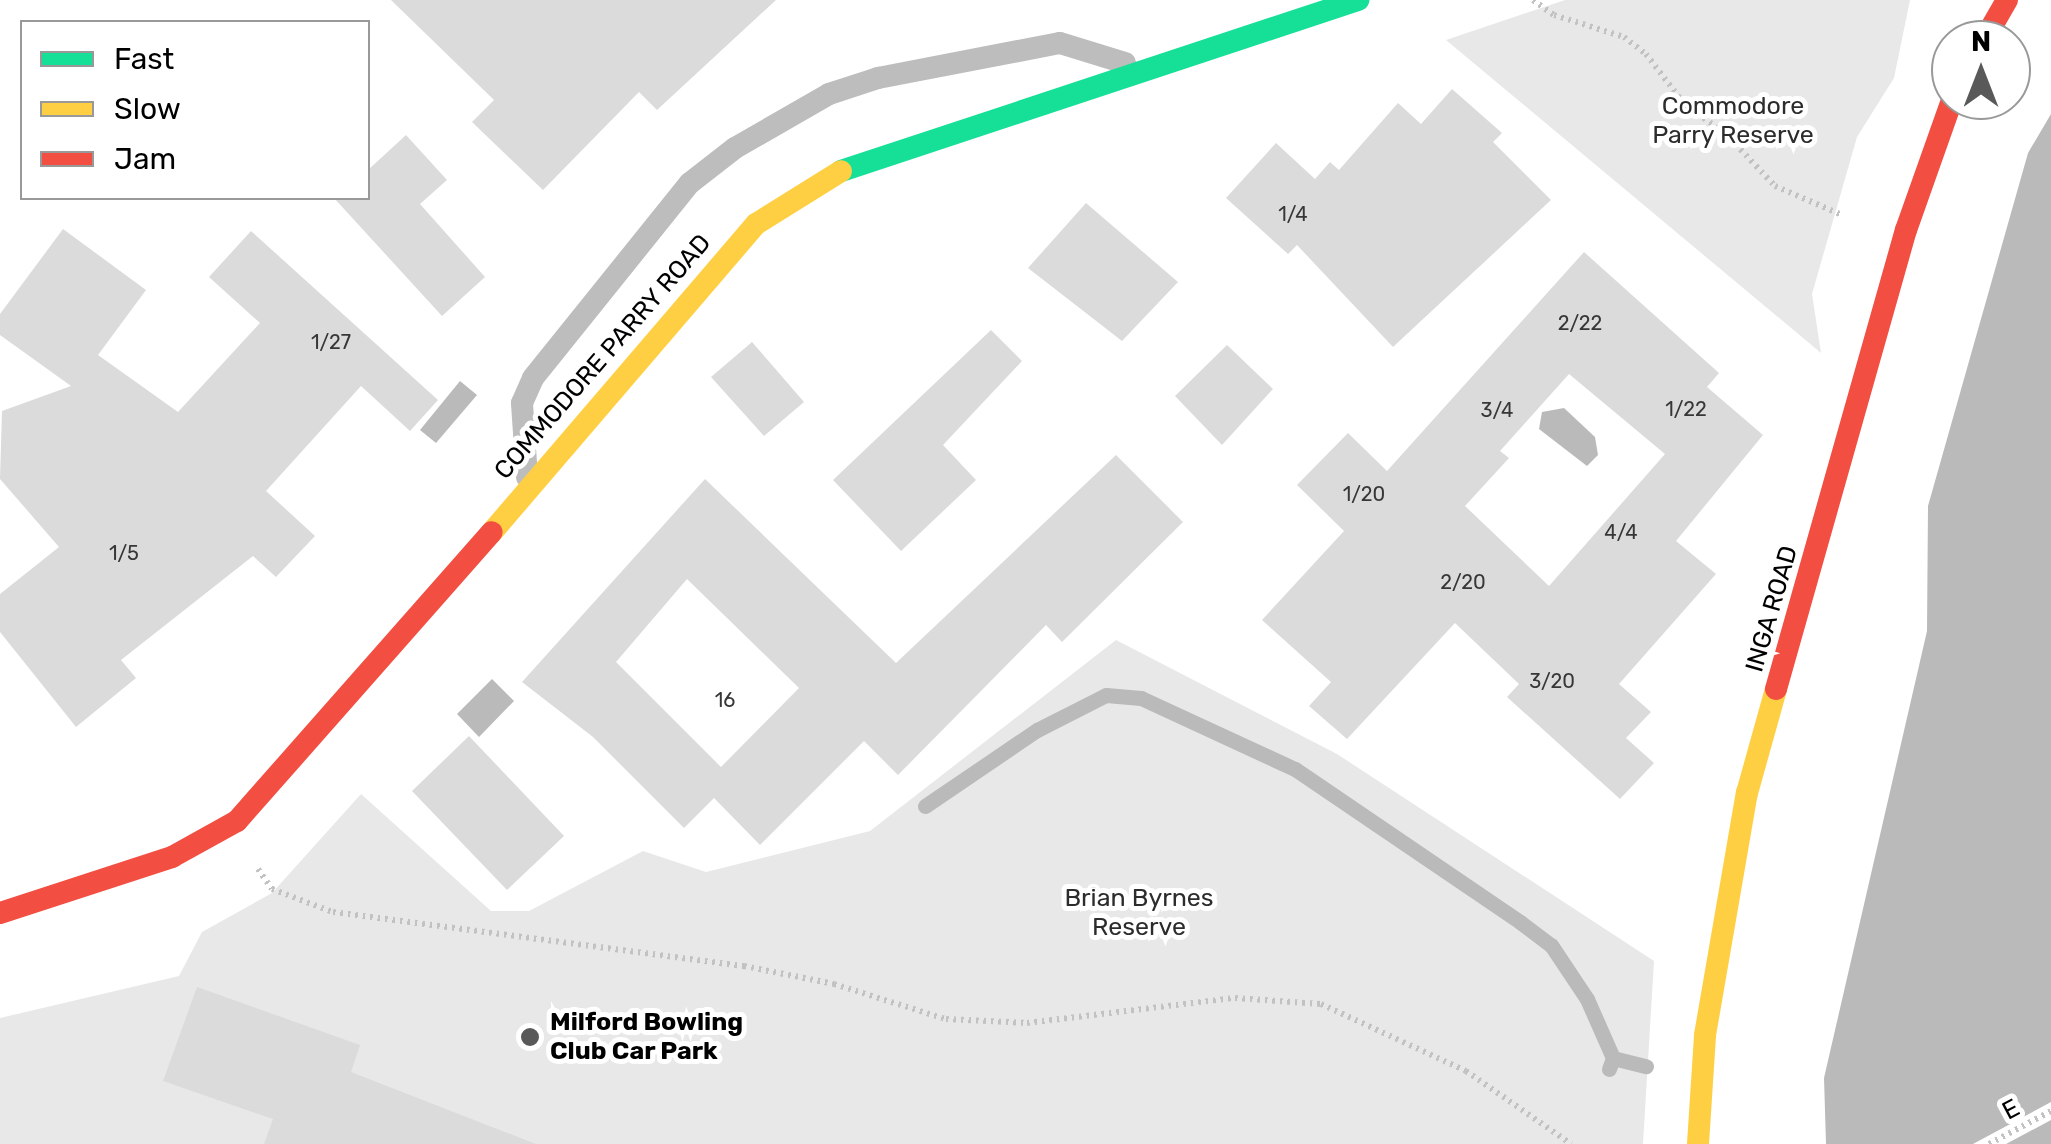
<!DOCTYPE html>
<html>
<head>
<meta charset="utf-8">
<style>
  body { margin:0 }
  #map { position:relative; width:2051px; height:1144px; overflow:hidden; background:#fff; font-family:Rubik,sans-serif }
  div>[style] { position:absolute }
  .green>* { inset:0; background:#e8e8e8 }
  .water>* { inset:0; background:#bababa }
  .pier>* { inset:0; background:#fff }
  .stream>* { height:15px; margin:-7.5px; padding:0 7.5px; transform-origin:7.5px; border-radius:7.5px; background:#bababa }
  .building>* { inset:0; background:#dbdbdb }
  .path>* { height:6px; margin-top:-3px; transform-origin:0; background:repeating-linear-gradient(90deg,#c2c2c2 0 2.5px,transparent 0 7.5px) }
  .lane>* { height:22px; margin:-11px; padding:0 11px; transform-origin:11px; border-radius:11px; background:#bdbdbd }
  .fast>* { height:22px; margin:-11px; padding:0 11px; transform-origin:11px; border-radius:11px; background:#16e098 }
  .slow>* { height:22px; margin:-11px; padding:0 11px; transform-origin:11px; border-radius:11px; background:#ffcf43 }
  .jam>* { height:22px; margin:-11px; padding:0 11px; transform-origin:11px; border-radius:11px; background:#f24e42 }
  .dots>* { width:28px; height:28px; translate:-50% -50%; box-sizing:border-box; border:5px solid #fff; border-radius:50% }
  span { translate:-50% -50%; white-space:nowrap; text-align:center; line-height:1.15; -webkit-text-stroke:10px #fff; paint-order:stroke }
  .number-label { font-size:20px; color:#373737 }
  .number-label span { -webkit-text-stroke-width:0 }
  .park-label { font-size:25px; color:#2c2c2c }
  .street-label { font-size:25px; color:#000 }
  .poi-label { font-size:25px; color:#000; font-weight:700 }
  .left { translate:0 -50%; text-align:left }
  .legend { position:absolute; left:20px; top:20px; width:350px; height:180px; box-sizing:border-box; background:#fff; border:2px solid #999; margin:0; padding:12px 18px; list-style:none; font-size:30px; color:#000 }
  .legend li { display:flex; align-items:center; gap:20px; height:50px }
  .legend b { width:50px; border:2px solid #999 }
  .north { position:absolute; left:1931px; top:20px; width:100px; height:100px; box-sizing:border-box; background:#fff; border:2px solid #999; border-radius:50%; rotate:0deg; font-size:28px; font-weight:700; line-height:40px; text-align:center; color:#000 }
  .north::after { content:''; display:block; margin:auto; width:35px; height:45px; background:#595959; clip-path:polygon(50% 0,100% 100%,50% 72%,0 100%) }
</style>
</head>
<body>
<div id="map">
  <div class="green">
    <div style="clip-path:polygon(1565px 0,1910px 0,1894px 78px,1857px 137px,1812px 294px,1821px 353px,1446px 40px)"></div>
    <div style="clip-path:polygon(1116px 640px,1337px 754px,1654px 961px,1643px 1144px,0 1144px,0 1018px,179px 976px,202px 932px,272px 893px,361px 794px,491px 911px,529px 911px,643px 851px,706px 872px,870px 831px)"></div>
  </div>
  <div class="water">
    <div style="clip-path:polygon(2051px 114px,2051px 1144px,1826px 1144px,1824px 1078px,1927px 631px,1928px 506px,2028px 153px)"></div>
    <div style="clip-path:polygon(460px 381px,477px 395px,436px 443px,420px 430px)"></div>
    <div style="clip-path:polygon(1564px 408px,1595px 437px,1598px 455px,1587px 466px,1539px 429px,1542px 412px)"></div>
    <div style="clip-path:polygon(492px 679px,514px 701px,479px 737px,457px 714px)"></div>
  </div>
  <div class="pier">
    <div style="clip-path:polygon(2051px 1102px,2051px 1120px,2006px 1144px,1973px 1144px)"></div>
  </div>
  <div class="stream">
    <div style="left:925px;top:806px;width:135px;rotate:-34.2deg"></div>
    <div style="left:1037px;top:730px;width:77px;rotate:-26.9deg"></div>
    <div style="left:1106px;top:695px;width:35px;rotate:5deg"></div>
    <div style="left:1141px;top:698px;width:170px;rotate:24.8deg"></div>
    <div style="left:1295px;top:769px;width:272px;rotate:34.2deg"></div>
    <div style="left:1520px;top:922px;width:39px;rotate:37deg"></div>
    <div style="left:1551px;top:945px;width:65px;rotate:56.3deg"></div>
    <div style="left:1587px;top:999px;width:64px;rotate:66.2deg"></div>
    <div style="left:1609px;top:1069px;width:12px;rotate:-70deg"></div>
    <div style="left:1613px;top:1058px;width:34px;rotate:14deg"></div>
  </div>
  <div class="building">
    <div style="clip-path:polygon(391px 0,776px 0,657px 110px,639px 92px,543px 190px,472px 122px,494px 100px)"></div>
    <div style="clip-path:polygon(1452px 89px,1502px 133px,1493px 142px,1551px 200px,1393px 347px,1297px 245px,1288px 254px,1226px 198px,1276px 143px,1315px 179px,1330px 162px,1339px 170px,1398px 103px,1421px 124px)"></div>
    <div style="clip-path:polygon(406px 135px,447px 180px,420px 204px,485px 277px,442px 316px,334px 198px,368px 198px,368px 170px)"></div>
    <div style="clip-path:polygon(1086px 203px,1178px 282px,1122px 341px,1028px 268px)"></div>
    <div style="clip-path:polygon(63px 229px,146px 290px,98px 355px,178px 412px,260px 323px,209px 277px,251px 231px,438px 400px,410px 431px,361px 386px,266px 491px,315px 536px,276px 577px,253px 556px,121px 660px,136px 678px,76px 727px,0 632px,0 594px,59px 547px,0 479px,2px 411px,71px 386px,0 335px,0 314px)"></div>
    <div style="clip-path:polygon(evenodd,1584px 252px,1719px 373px,1707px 387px,1763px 435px,1676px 541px,1716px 574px,1619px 684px,1651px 712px,1626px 738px,1654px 763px,1620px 799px,1507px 697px,1519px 684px,1455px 623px,1347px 739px,1309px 706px,1331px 682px,1262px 620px,1344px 531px,1297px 485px,1348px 433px,1387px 471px,1584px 252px,1569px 374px,1665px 454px,1549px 586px,1465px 506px,1509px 458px,1500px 451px,1569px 374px)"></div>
    <div style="clip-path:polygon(991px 330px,1022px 361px,943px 445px,976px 480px,901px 551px,833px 480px)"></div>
    <div style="clip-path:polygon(752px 342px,804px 402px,764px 436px,711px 377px)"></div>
    <div style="clip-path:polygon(1227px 345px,1273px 389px,1222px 445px,1175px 396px)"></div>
    <div style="clip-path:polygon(evenodd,1116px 455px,1183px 522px,1062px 642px,1046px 625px,898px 775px,864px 741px,760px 845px,714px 798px,684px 828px,593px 737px,522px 682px,705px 479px,896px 663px,1116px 455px,687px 579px,799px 688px,721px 767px,616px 662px,687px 579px)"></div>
    <div style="clip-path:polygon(469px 736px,564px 836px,507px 890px,412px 791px)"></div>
    <div style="clip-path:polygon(197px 987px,360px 1045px,351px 1072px,536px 1144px,264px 1144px,273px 1119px,163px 1081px)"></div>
  </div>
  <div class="path">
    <div style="left:1533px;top:0;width:26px;rotate:36deg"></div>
    <div style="left:1554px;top:15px;width:73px;rotate:17.4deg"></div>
    <div style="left:1624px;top:37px;width:28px;rotate:38deg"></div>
    <div style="left:1646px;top:54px;width:64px;rotate:52.6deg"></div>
    <div style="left:1685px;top:105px;width:49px;rotate:35deg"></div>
    <div style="left:1725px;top:133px;width:73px;rotate:46.7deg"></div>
    <div style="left:1775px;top:186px;width:73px;rotate:23.4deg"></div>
    <div style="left:258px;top:869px;width:24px;rotate:55deg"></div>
    <div style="left:272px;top:889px;width:65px;rotate:20.7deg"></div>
    <div style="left:333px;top:912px;width:415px;rotate:7.5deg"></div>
    <div style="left:744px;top:966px;width:92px;rotate:11.3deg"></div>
    <div style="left:834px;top:984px;width:117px;rotate:17.4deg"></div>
    <div style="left:946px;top:1019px;width:81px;rotate:2.8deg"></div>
    <div style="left:1027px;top:1023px;width:209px;rotate:-6.9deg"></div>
    <div style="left:1235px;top:998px;width:86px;rotate:4deg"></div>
    <div style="left:1321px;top:1004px;width:160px;rotate:24.8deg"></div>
    <div style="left:1466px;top:1071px;width:128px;rotate:34.8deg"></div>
    <div style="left:1989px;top:1144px;width:70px;rotate:-28deg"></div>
  </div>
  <div class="lane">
    <div style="left:527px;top:477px;width:74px;rotate:-93.9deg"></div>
    <div style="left:522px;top:403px;width:27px;rotate:-66deg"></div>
    <div style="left:533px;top:378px;width:250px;rotate:-51.2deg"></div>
    <div style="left:690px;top:183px;width:57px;rotate:-37.9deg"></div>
    <div style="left:735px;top:148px;width:108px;rotate:-29.9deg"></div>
    <div style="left:829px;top:94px;width:52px;rotate:-18.1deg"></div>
    <div style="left:878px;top:78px;width:185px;rotate:-10.9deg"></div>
    <div style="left:1060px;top:43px;width:68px;rotate:17.1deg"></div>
  </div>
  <div class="fast">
    <div style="left:841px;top:171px;width:545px;rotate:-18.3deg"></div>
  </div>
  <div class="slow">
    <div style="left:492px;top:532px;width:406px;rotate:-49.4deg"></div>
    <div style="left:756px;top:224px;width:100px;rotate:-31.9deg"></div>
    <div style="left:1698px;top:1144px;width:109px;rotate:-86.3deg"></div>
    <div style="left:1705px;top:1035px;width:246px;rotate:-80.2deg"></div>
    <div style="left:1747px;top:793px;width:108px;rotate:-74.4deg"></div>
  </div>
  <div class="jam">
    <div style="left:1984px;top:40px;width:46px;rotate:-60.1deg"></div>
    <div style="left:1776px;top:689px;width:477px;rotate:-74.2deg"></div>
    <div style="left:1906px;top:230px;width:138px;rotate:-70.5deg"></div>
    <div style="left:0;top:913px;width:181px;rotate:-18deg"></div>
    <div style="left:172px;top:857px;width:74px;rotate:-29deg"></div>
    <div style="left:237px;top:821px;width:385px;rotate:-48.6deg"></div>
  </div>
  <div class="dots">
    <div style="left:530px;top:1037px;background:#595959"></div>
  </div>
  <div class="number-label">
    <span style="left:1293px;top:214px">1/4</span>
    <span style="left:1580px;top:323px">2/22</span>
    <span style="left:331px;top:342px">1/27</span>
    <span style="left:1686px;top:409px">1/22</span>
    <span style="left:1497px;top:410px">3/4</span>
    <span style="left:1364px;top:494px">1/20</span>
    <span style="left:1621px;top:532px">4/4</span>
    <span style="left:124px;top:553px">1/5</span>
    <span style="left:1463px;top:582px">2/20</span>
    <span style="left:1552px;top:681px">3/20</span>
    <span style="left:725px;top:700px">16</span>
  </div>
  <div class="park-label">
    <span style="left:1733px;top:121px">Commodore<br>Parry Reserve</span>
    <span style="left:1139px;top:913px">Brian Byrnes<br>Reserve</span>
  </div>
  <div class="street-label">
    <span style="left:603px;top:357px;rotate:-49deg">COMMODORE PARRY ROAD</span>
    <span style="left:1772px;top:609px;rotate:-74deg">INGA ROAD</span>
    <span style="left:2011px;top:1110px;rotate:-28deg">E</span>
  </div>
  <div class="poi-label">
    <span class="left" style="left:550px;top:1037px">Milford Bowling<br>Club Car Park</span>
  </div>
  <ul class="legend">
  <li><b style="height:12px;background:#16e098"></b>Fast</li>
  <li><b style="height:12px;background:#ffcf43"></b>Slow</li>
  <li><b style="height:12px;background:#f24e42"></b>Jam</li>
  </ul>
  <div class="north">N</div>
</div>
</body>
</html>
